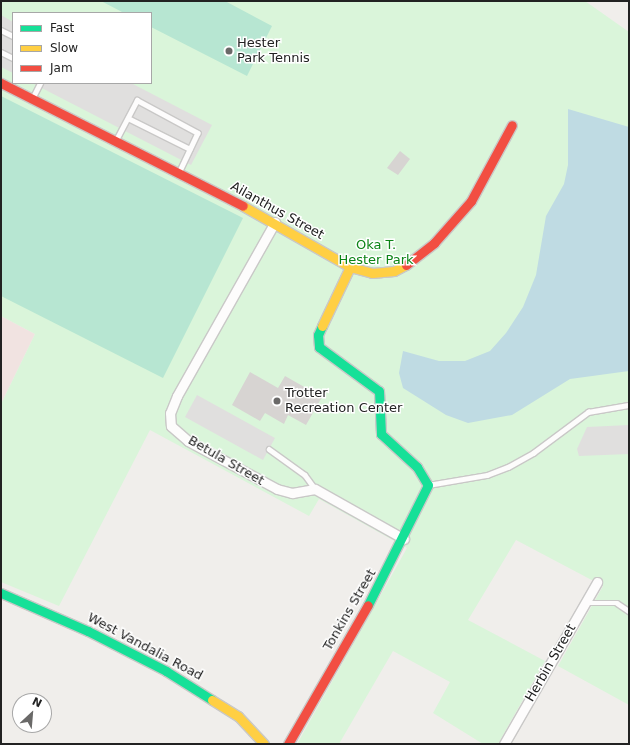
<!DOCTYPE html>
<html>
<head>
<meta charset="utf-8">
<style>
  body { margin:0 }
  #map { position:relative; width:630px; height:745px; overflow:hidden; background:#f0eeeb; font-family:"DejaVu Sans",sans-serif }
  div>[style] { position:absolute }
  .commercial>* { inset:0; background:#f1e3e1 }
  .park>* { inset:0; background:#daf5da }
  .pitch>* { inset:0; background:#b7e6d2 }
  .parking>* { inset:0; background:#e0dfde }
  .water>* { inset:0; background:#bfdbe3 }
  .building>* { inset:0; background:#d7d4d2 }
  .roads { filter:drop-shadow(1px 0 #c9c8c7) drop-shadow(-1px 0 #c9c8c7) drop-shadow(0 1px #c9c8c7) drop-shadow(0 -1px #c9c8c7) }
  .lane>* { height:4.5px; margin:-2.25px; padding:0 2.25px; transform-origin:2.25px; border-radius:2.25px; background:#fdfcfc }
  .street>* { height:9px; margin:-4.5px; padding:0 4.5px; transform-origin:4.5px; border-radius:4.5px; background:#fdfcfc }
  .fast>* { height:9px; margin:-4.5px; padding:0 4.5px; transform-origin:4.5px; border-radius:4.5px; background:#16e098 }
  .slow>* { height:9px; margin:-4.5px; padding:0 4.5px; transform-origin:4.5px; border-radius:4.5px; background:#ffcf43 }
  .jam>* { height:9px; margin:-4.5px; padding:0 4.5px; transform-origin:4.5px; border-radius:4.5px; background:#f24e42 }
  .dots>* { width:11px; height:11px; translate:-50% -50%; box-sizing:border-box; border:2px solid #fff; border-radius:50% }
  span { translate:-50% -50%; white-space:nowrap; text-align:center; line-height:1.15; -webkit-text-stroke:3px #fff; paint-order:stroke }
  .poi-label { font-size:13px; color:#222 }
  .left { translate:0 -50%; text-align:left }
  .street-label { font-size:13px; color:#222 }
  .park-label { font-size:13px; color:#0c8416 }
  .frame { position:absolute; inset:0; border:2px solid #222; pointer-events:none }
  .legend { position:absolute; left:12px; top:12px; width:140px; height:72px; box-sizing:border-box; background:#fff; border:1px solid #a7a7a7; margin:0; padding:5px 7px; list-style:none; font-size:12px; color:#222 }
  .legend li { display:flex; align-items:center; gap:8px; height:20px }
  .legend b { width:20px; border:1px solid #a7a7a7 }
  .north { position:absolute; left:12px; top:693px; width:40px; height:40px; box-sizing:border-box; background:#fff; border:1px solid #a7a7a7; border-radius:50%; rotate:26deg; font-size:11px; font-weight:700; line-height:16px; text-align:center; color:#222 }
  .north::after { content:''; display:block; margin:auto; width:14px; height:18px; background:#6a6968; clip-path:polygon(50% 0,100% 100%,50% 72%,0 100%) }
</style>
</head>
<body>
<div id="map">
  <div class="commercial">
    <div style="clip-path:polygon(1px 316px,35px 334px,1px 404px)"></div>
  </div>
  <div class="park">
    <div style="clip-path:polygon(evenodd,1px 1px,585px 1px,629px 32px,629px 705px,558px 666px,603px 586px,516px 540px,468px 620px,545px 661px,498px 744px,483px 744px,433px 713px,450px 682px,393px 651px,339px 744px,297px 744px,407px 548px,319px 499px,309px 516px,150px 430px,59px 606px,1px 582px,1px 404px,35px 334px,1px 316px,1px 1px,13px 13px,151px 13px,151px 83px,13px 83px,13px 13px)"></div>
  </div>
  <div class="pitch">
    <div style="clip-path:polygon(101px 1px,225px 1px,272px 26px,247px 76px,151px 27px,151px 13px,124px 13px)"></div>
    <div style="clip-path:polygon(1px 96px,243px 218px,163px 378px,1px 296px)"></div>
  </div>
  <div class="parking">
    <div style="clip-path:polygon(1px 15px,13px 22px,13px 73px,1px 67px)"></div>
    <div style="clip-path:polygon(32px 83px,131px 83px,212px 125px,191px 165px)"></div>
    <div style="clip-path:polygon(197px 395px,275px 438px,263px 460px,185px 417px)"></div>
    <div style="clip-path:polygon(629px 425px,629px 454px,579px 456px,577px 449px,587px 427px)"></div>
  </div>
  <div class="water">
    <div style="clip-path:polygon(568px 109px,629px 127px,629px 371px,570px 379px,512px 415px,468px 423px,446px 415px,403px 388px,399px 373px,403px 351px,439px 361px,465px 361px,490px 351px,506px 333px,523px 307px,536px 275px,546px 216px,564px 184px,568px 165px)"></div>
  </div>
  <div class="building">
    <div style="clip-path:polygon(400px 151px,410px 159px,398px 175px,387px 168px)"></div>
    <div style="clip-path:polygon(250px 372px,278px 388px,285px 376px,322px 397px,306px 425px,288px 415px,284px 424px,265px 413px,260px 421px,232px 405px)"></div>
  </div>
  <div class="roads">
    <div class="lane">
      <div style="left:1px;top:30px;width:13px;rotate:27deg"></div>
      <div style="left:1px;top:52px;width:13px;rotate:27deg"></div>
      <div style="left:33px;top:97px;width:16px;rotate:-63deg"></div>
      <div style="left:128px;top:118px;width:69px;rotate:26.6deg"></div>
      <div style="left:116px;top:140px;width:45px;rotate:-62.3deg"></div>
      <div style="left:137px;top:100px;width:69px;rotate:28.4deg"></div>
      <div style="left:198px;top:133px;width:44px;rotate:115.4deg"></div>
      <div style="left:269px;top:449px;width:44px;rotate:35.8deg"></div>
      <div style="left:305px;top:475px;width:17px;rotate:54deg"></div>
      <div style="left:428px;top:485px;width:60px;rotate:-9.6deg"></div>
      <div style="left:487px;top:475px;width:22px;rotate:-21deg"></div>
      <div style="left:508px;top:467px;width:29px;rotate:-29deg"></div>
      <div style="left:533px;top:453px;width:69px;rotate:-36.7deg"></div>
      <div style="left:588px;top:412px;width:42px;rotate:-9.7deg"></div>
      <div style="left:585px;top:603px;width:32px"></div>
      <div style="left:617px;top:603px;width:14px;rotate:34deg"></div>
    </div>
    <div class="street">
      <div style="left:275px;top:222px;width:200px;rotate:119.4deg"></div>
      <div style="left:177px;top:396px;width:18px;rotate:112deg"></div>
      <div style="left:170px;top:413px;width:13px;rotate:86deg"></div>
      <div style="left:171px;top:426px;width:23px;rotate:41deg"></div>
      <div style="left:188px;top:441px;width:101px;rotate:28.3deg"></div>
      <div style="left:277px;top:489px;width:16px;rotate:15deg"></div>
      <div style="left:292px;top:493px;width:23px;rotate:-10deg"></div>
      <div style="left:315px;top:489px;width:102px;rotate:29.3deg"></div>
      <div style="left:504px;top:744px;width:187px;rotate:-60.1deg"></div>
    </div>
    <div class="fast">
      <div style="left:322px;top:326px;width:10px;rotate:114deg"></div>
      <div style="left:318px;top:335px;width:12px;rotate:85deg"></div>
      <div style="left:319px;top:347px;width:74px;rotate:36.3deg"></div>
      <div style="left:379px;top:391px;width:43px;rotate:87.3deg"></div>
      <div style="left:381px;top:434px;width:49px;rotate:42.5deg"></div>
      <div style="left:417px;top:467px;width:21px;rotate:59deg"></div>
      <div style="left:428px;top:485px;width:134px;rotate:116.6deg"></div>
      <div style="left:1px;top:593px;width:95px;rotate:23.6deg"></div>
      <div style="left:88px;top:631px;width:88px;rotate:27.1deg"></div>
      <div style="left:166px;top:671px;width:54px;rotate:32.2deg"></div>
    </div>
    <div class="slow">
      <div style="left:243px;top:206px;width:123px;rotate:29.7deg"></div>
      <div style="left:350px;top:267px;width:23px;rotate:15deg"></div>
      <div style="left:372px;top:273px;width:22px;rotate:-5deg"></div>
      <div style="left:394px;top:271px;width:13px;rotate:-27deg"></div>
      <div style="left:322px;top:326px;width:65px;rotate:-64.6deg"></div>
      <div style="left:212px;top:700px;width:31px;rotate:32deg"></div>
      <div style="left:238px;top:716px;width:38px;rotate:47deg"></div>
    </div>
    <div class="jam">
      <div style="left:1px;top:83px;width:271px;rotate:26.9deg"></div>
      <div style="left:406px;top:265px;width:36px;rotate:-38deg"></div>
      <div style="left:434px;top:243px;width:56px;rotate:-48.6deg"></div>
      <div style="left:471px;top:201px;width:86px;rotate:-61.7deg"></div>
      <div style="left:288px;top:744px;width:160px;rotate:-60.1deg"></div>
    </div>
  </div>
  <div class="dots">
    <div style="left:229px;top:51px;background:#6a6968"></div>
    <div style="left:277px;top:401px;background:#6a6968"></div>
  </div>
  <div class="poi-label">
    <span class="left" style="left:237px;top:51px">Hester<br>Park Tennis</span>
    <span class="left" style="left:285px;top:401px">Trotter<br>Recreation Center</span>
  </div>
  <div class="street-label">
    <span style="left:277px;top:211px;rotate:29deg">Ailanthus Street</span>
    <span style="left:226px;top:461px;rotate:30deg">Betula Street</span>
    <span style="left:350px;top:610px;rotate:-60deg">Tonkins Street</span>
    <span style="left:145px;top:647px;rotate:28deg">West Vandalia Road</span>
    <span style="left:551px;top:663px;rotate:-60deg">Herbin Street</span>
  </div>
  <div class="park-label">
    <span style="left:376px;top:253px">Oka T.<br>Hester Park</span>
  </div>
  <div class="frame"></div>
  <ul class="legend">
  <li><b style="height:5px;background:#16e098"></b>Fast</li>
  <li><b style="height:5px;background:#ffcf43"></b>Slow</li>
  <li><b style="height:5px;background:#f24e42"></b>Jam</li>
  </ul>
  <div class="north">N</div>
</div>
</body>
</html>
